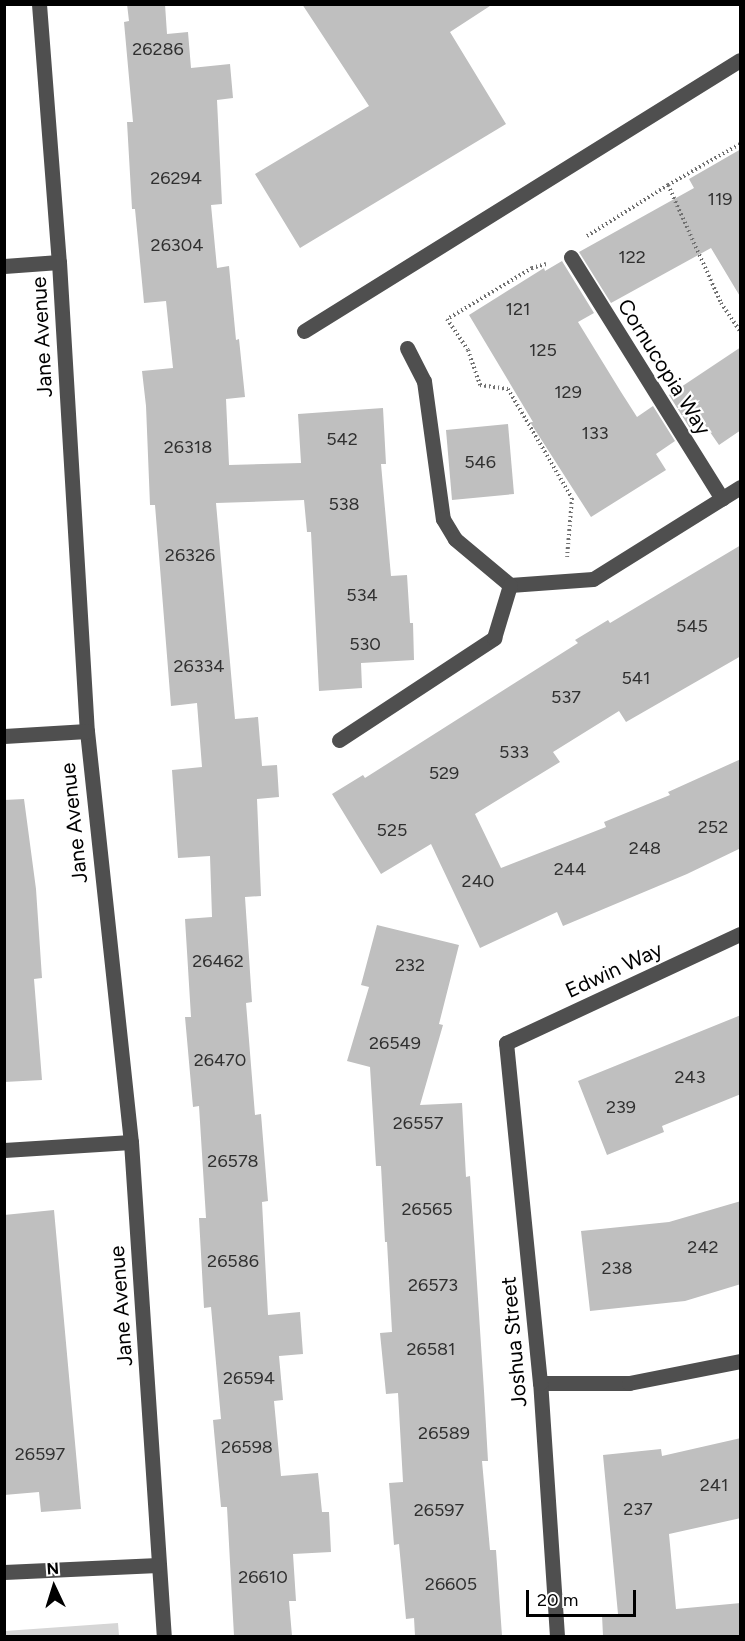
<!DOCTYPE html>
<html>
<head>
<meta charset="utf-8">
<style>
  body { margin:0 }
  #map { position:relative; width:745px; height:1641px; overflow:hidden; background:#fff; font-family:Figtree,sans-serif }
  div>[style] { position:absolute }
  .green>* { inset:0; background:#d6d6d6 }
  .building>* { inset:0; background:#bfbfbf }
  .path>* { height:4px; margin-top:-2px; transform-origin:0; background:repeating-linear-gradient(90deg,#717171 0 1.5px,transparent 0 4.5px) }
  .minor>* { height:15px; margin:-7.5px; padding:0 7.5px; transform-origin:7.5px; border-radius:7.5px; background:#4f4f4f }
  span { translate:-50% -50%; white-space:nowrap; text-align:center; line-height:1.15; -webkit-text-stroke:4.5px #fff; paint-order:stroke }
  .number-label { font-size:18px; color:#303030 }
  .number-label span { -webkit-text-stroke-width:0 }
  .street-label { font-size:21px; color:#000 }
  .frame { position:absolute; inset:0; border:6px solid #000; pointer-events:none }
  .north { position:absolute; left:24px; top:1557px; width:60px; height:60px; -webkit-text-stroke:4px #fff; paint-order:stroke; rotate:356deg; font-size:16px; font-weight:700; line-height:24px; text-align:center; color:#000 }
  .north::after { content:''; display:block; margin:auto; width:21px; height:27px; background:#000; clip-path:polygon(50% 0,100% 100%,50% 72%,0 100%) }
  .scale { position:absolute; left:526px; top:1590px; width:110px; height:27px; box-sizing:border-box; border:3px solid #000; border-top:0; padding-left:8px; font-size:18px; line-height:21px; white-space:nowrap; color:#000; -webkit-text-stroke:4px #fff; paint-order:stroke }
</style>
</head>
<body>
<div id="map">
  <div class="green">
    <div style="clip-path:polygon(118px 1623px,119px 1636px,5px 1636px,5px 1631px)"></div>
  </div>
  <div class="building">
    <div style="clip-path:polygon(127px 4px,165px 4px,167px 34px,188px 32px,191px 68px,230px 64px,233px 98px,217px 100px,222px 204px,211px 205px,217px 268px,229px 266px,236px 340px,239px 339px,245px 397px,226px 399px,229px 465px,301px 463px,298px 414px,383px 408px,386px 464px,381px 464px,391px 576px,407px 575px,410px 623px,413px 623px,414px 660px,361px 663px,362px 688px,319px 691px,311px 532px,307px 532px,304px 500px,216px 503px,235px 719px,258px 717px,262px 766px,277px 765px,279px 797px,257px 799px,261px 896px,245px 897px,252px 1002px,246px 1003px,255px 1115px,261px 1114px,268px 1201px,262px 1202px,268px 1315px,300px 1312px,303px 1354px,279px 1356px,283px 1400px,274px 1401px,281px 1476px,318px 1473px,322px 1512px,329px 1512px,331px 1552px,293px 1554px,296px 1601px,289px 1601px,292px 1636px,234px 1636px,227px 1507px,221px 1507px,213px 1420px,221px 1419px,211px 1307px,204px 1308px,199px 1218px,206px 1218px,199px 1106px,193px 1107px,185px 1017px,191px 1017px,185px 919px,212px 917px,210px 856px,178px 858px,172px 770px,202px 767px,197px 703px,171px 706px,155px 505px,150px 505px,146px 406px,142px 371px,173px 368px,166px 301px,144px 303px,135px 209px,132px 209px,127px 122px,133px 122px,124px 22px,129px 21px)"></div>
    <div style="clip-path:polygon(302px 4px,493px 4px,450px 32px,506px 124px,300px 248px,255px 174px,369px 106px)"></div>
    <div style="clip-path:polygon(741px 149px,741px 298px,711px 248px,611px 303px,579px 252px,694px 188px,689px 179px)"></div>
    <div style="clip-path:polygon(562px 261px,594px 313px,578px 322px,621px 392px,637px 417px,653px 406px,675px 441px,656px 454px,666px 470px,591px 517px,530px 422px,533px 422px,469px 315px,544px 268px,545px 271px)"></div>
    <div style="clip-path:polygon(741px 347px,741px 430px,719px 445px,703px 422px,691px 430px,669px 395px)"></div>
    <div style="clip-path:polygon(508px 424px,514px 494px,452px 500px,446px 430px)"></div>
    <div style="clip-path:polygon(741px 545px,741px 656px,626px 722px,619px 711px,553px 752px,560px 762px,475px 814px,501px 868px,606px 827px,604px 822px,670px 795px,668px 792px,741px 759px,741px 848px,687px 874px,563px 926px,557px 912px,480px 948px,431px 844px,381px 874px,332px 794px,363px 775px,365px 778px,578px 643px,575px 640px,608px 620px,610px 623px)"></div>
    <div style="clip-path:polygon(24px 799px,36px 889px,42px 978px,34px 979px,42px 1080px,4px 1082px,4px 800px)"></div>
    <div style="clip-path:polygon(377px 925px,459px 945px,439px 1024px,443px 1025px,420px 1105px,462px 1103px,466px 1177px,470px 1176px,484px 1391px,488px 1461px,482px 1461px,490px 1550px,496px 1550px,502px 1636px,415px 1636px,414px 1618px,406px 1619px,399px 1544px,394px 1545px,389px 1483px,403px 1482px,398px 1393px,386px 1394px,380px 1333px,392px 1332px,387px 1242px,385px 1242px,381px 1166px,376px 1166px,370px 1067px,347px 1061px,369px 987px,361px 985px)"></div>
    <div style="clip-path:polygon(741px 1015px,741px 1094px,662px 1126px,664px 1132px,607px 1155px,578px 1081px)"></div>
    <div style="clip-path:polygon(741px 1201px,741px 1284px,685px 1301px,590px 1311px,581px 1231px,669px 1222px)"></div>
    <div style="clip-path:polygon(54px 1210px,81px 1509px,41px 1512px,39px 1492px,4px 1495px,4px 1215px)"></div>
    <div style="clip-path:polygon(741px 1438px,741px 1518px,669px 1534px,676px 1609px,741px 1603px,741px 1636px,603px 1636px,602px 1615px,618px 1614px,603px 1455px,661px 1449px,662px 1456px)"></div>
  </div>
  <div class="path">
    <div style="left:668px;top:185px;width:129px;rotate:65.8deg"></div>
    <div style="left:721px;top:303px;width:34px;rotate:56deg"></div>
    <div style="left:587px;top:236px;width:96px;rotate:-32.2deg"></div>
    <div style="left:668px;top:185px;width:83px;rotate:-29.7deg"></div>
    <div style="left:546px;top:264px;width:15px;rotate:164deg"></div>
    <div style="left:532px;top:268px;width:99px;rotate:149deg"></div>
    <div style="left:447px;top:319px;width:37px;rotate:56deg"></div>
    <div style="left:468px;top:350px;width:37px;rotate:71deg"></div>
    <div style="left:480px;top:385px;width:28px;rotate:8deg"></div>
    <div style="left:508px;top:389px;width:126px;rotate:59.6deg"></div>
    <div style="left:572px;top:498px;width:59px;rotate:94.8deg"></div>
  </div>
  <div class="minor">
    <div style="left:39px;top:4px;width:259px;rotate:85.6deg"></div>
    <div style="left:59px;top:262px;width:470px;rotate:86.6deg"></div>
    <div style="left:87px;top:731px;width:413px;rotate:83.9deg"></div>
    <div style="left:131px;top:1142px;width:495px;rotate:86.2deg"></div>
    <div style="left:571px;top:257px;width:285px;rotate:58deg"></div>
    <div style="left:4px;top:266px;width:55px;rotate:-4.2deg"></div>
    <div style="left:304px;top:331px;width:513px;rotate:-31.86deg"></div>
    <div style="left:407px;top:348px;width:37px;rotate:63deg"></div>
    <div style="left:424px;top:381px;width:139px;rotate:82.2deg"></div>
    <div style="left:443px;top:519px;width:23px;rotate:59deg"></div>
    <div style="left:455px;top:539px;width:72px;rotate:39.9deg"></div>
    <div style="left:510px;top:585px;width:83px;rotate:-4.1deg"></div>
    <div style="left:593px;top:579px;width:173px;rotate:-32deg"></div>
    <div style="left:4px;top:736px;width:83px;rotate:-3.4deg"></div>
    <div style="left:339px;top:740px;width:186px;rotate:-33.3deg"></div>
    <div style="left:494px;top:638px;width:55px;rotate:-73.2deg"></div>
    <div style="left:4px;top:1150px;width:127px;rotate:-3.6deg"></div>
    <div style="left:540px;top:1383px;width:89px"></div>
    <div style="left:629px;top:1383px;width:113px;rotate:-11.2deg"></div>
    <div style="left:4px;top:1572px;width:154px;rotate:-2.6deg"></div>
    <div style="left:557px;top:1636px;width:254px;rotate:-93.8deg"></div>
    <div style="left:540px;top:1383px;width:342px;rotate:-95.7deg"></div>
    <div style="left:506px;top:1043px;width:258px;rotate:-25deg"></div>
  </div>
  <div class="number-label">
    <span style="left:158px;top:49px">26286</span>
    <span style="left:176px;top:178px">26294</span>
    <span style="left:720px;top:199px">119</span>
    <span style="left:177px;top:245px">26304</span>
    <span style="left:632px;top:257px">122</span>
    <span style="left:518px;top:309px">121</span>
    <span style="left:543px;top:350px">125</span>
    <span style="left:568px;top:392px">129</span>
    <span style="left:595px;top:433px">133</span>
    <span style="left:342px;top:439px">542</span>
    <span style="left:188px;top:447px">26318</span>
    <span style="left:480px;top:462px">546</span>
    <span style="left:344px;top:504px">538</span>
    <span style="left:190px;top:555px">26326</span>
    <span style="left:362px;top:595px">534</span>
    <span style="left:692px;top:626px">545</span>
    <span style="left:365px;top:644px">530</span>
    <span style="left:199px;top:666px">26334</span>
    <span style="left:636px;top:678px">541</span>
    <span style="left:566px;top:697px">537</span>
    <span style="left:514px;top:752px">533</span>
    <span style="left:444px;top:773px">529</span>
    <span style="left:713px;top:827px">252</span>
    <span style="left:392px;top:830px">525</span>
    <span style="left:645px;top:848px">248</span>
    <span style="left:570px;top:869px">244</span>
    <span style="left:478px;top:881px">240</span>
    <span style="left:218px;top:961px">26462</span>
    <span style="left:410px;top:965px">232</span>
    <span style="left:395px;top:1043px">26549</span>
    <span style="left:220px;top:1060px">26470</span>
    <span style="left:690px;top:1077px">243</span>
    <span style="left:621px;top:1107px">239</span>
    <span style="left:418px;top:1123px">26557</span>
    <span style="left:233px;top:1161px">26578</span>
    <span style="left:427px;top:1209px">26565</span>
    <span style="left:703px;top:1247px">242</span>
    <span style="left:233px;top:1261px">26586</span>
    <span style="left:617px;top:1268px">238</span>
    <span style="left:433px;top:1285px">26573</span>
    <span style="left:431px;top:1349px">26581</span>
    <span style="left:249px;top:1378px">26594</span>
    <span style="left:444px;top:1433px">26589</span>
    <span style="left:247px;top:1447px">26598</span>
    <span style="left:40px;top:1454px">26597</span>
    <span style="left:714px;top:1485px">241</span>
    <span style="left:638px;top:1509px">237</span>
    <span style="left:439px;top:1510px">26597</span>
    <span style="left:263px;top:1577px">26610</span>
    <span style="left:451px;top:1584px">26605</span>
  </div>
  <div class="street-label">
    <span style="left:42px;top:337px;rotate:-93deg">Jane Avenue</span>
    <span style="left:664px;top:367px;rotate:58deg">Cornucopia Way</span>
    <span style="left:74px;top:823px;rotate:-96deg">Jane Avenue</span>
    <span style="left:614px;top:970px;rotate:-25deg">Edwin Way</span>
    <span style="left:121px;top:1306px;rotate:-94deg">Jane Avenue</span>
    <span style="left:514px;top:1342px;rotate:-95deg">Joshua Street</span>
  </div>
  <div class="frame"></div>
  <div class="north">N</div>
  <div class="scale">20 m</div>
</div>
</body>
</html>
